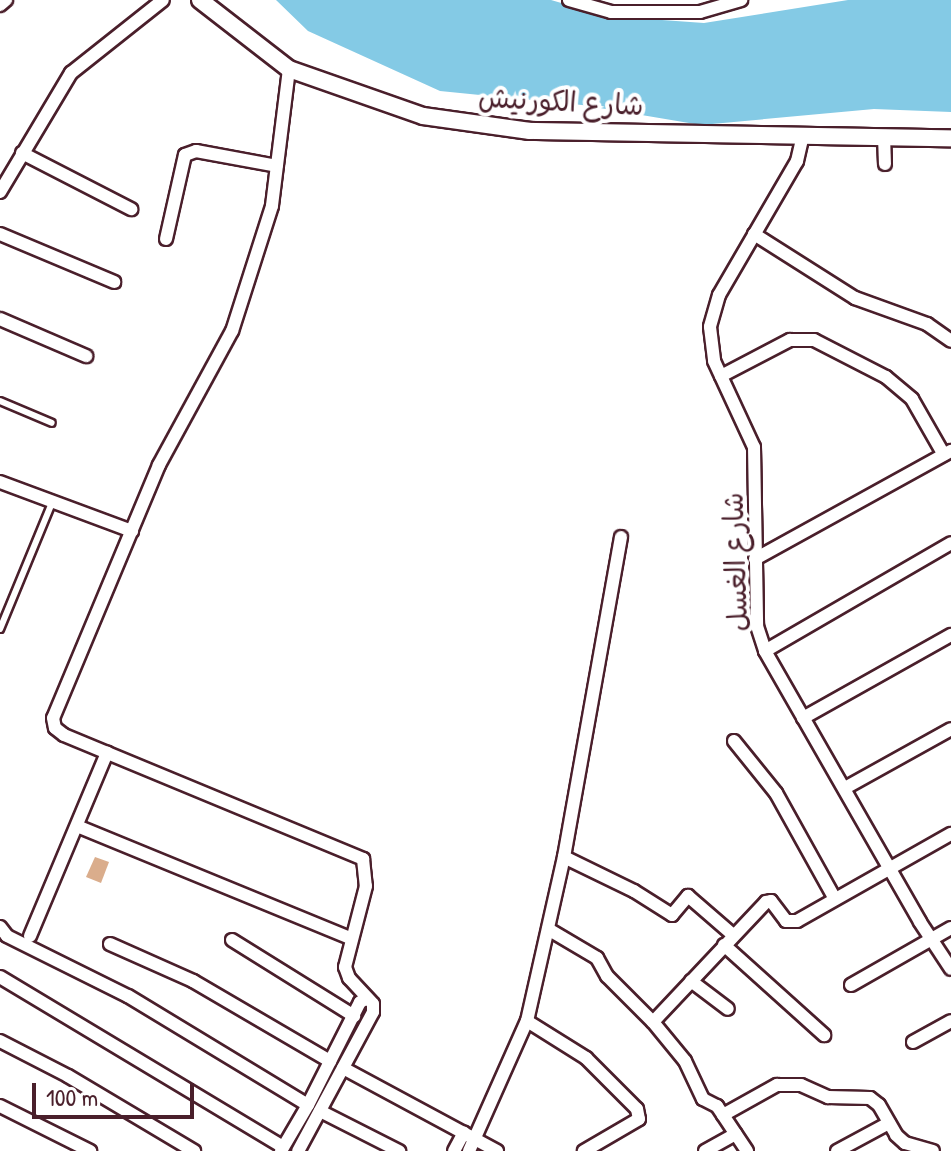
<!DOCTYPE html>
<html>
<head>
<meta charset="utf-8">
<style>
  body { margin:0 }
  #map { position:relative; width:951px; height:1151px; overflow:hidden; background:#fff; font-family:"Patrick Hand","Playpen Sans Arabic",sans-serif }
  div>[style] { position:absolute }
  .water>* { inset:0; background:#84cae5 }
  .building>* { inset:0; background:#daad8c }
  .roads { filter:drop-shadow(2px 0 #4a1f2b) drop-shadow(-2px 0 #4a1f2b) drop-shadow(0 2px #4a1f2b) drop-shadow(0 -2px #4a1f2b) }
  .service>* { height:6px; margin:-3px; padding:0 3px; transform-origin:3px; border-radius:3px; background:#fff }
  .minor>* { height:12px; margin:-6px; padding:0 6px; transform-origin:6px; border-radius:6px; background:#fff }
  .tertiary>* { height:16px; margin:-8px; padding:0 8px; transform-origin:8px; border-radius:8px; background:#fff }
  span { translate:-50% -50%; white-space:nowrap; text-align:center; line-height:1.15; -webkit-text-stroke:8px #fff; paint-order:stroke }
  .street-label { font-size:28px; color:#4a1f2b }
  .scale { position:absolute; left:32px; top:1083px; width:162px; height:36px; box-sizing:border-box; border:4px solid #4a1f2b; border-top:0; padding-left:10px; font-size:24px; line-height:28px; white-space:nowrap; color:#4a1f2b; -webkit-text-stroke:6px #fff; paint-order:stroke }
</style>
</head>
<body>
<div id="map">
  <div class="water">
    <div style="clip-path:polygon(276px 0,551px 0,606px 16px,704px 23px,848px 0,951px 0,951px 112px,874px 109px,701px 125px,582px 105px,440px 91px,308px 31px)"></div>
  </div>
  <div class="building">
    <div style="clip-path:polygon(95px 857px,109px 862px,101px 883px,86px 877px)"></div>
  </div>
  <div class="roads">
    <div class="service">
      <div style="left:0;top:401px;width:56px;rotate:22.9deg"></div>
      <div style="left:0;top:629px;width:136px;rotate:-67.6deg"></div>
    </div>
    <div class="minor">
      <div style="left:569px;top:0;width:44px;rotate:15.9deg"></div>
      <div style="left:611px;top:12px;width:89px"></div>
      <div style="left:700px;top:12px;width:43px;rotate:-16.3deg"></div>
      <div style="left:0;top:5px;width:8px;rotate:-40deg"></div>
      <div style="left:289px;top:69px;width:138px;rotate:97.1deg"></div>
      <div style="left:272px;top:206px;width:131px;rotate:107.7deg"></div>
      <div style="left:232px;top:331px;width:153px;rotate:118.6deg"></div>
      <div style="left:159px;top:465px;width:274px;rotate:112.7deg"></div>
      <div style="left:53px;top:718px;width:10px;rotate:79deg"></div>
      <div style="left:55px;top:728px;width:11px;rotate:38deg"></div>
      <div style="left:64px;top:735px;width:324px;rotate:22.5deg"></div>
      <div style="left:363px;top:859px;width:27px;rotate:84deg"></div>
      <div style="left:366px;top:886px;width:84px;rotate:104.5deg"></div>
      <div style="left:345px;top:967px;width:12px;rotate:70deg"></div>
      <div style="left:349px;top:978px;width:35px;rotate:47deg"></div>
      <div style="left:373px;top:1004px;width:8px;rotate:90deg"></div>
      <div style="left:373px;top:1012px;width:158px;rotate:118.3deg"></div>
      <div style="left:803px;top:135px;width:27px;rotate:103deg"></div>
      <div style="left:797px;top:161px;width:155px;rotate:120.2deg"></div>
      <div style="left:719px;top:295px;width:33px;rotate:106deg"></div>
      <div style="left:710px;top:327px;width:34px;rotate:83deg"></div>
      <div style="left:714px;top:361px;width:95px;rotate:65.1deg"></div>
      <div style="left:754px;top:447px;width:179px;rotate:89deg"></div>
      <div style="left:757px;top:626px;width:26px;rotate:72deg"></div>
      <div style="left:765px;top:651px;width:312px;rotate:60.2deg"></div>
      <div style="left:920px;top:922px;width:56px;rotate:56.6deg"></div>
      <div style="left:884px;top:136px;width:28px;rotate:88deg"></div>
      <div style="left:22px;top:153px;width:123px;rotate:27.2deg"></div>
      <div style="left:0;top:192px;width:139px;rotate:-59.2deg"></div>
      <div style="left:71px;top:73px;width:117px;rotate:-38.4deg"></div>
      <div style="left:0;top:234px;width:124px;rotate:22.8deg"></div>
      <div style="left:754px;top:234px;width:120px;rotate:32.4deg"></div>
      <div style="left:855px;top:298px;width:77px;rotate:19.9deg"></div>
      <div style="left:927px;top:324px;width:29px;rotate:35deg"></div>
      <div style="left:166px;top:239px;width:86px;rotate:-77.3deg"></div>
      <div style="left:185px;top:155px;width:12px;rotate:-20deg"></div>
      <div style="left:196px;top:151px;width:82px;rotate:10.5deg"></div>
      <div style="left:0;top:319px;width:94px;rotate:23.3deg"></div>
      <div style="left:721px;top:376px;width:78px;rotate:-27.6deg"></div>
      <div style="left:790px;top:340px;width:24px"></div>
      <div style="left:814px;top:340px;width:81px;rotate:27.2deg"></div>
      <div style="left:886px;top:377px;width:34px;rotate:40deg"></div>
      <div style="left:912px;top:399px;width:64px;rotate:60.3deg"></div>
      <div style="left:0;top:482px;width:141px;rotate:20.4deg"></div>
      <div style="left:755px;top:559px;width:224px;rotate:-28.9deg"></div>
      <div style="left:765px;top:651px;width:215px;rotate:-30.1deg"></div>
      <div style="left:803px;top:718px;width:170px;rotate:-29.3deg"></div>
      <div style="left:734px;top:741px;width:67px;rotate:51.1deg"></div>
      <div style="left:776px;top:793px;width:121px;rotate:60.9deg"></div>
      <div style="left:845px;top:788px;width:121px;rotate:-29.1deg"></div>
      <div style="left:77px;top:826px;width:297px;rotate:22.3deg"></div>
      <div style="left:564px;top:857px;width:78px;rotate:25.9deg"></div>
      <div style="left:634px;top:891px;width:45px;rotate:32.3deg"></div>
      <div style="left:672px;top:915px;width:25px;rotate:-50deg"></div>
      <div style="left:688px;top:896px;width:60px;rotate:40.9deg"></div>
      <div style="left:0;top:927px;width:11px;rotate:52deg"></div>
      <div style="left:7px;top:936px;width:135px;rotate:26.4deg"></div>
      <div style="left:128px;top:996px;width:210px;rotate:31.2deg"></div>
      <div style="left:548px;top:929px;width:57px;rotate:30.6deg"></div>
      <div style="left:597px;top:958px;width:21px;rotate:61deg"></div>
      <div style="left:607px;top:976px;width:65px;rotate:45deg"></div>
      <div style="left:653px;top:1022px;width:50px;rotate:50.6deg"></div>
      <div style="left:685px;top:1061px;width:42px;rotate:64.7deg"></div>
      <div style="left:703px;top:1099px;width:16px;rotate:27deg"></div>
      <div style="left:717px;top:1106px;width:54px;rotate:56.3deg"></div>
      <div style="left:30px;top:936px;width:199px;rotate:-67.2deg"></div>
      <div style="left:232px;top:940px;width:144px;rotate:31.9deg"></div>
      <div style="left:110px;top:944px;width:91px;rotate:24deg"></div>
      <div style="left:193px;top:981px;width:159px;rotate:30.3deg"></div>
      <div style="left:724px;top:945px;width:135px;rotate:42deg"></div>
      <div style="left:0;top:977px;width:330px;rotate:31deg"></div>
      <div style="left:691px;top:981px;width:46px;rotate:37.1deg"></div>
      <div style="left:851px;top:985px;width:115px;rotate:-29.7deg"></div>
      <div style="left:527px;top:1021px;width:70px;rotate:32.1deg"></div>
      <div style="left:586px;top:1058px;width:72px;rotate:45deg"></div>
      <div style="left:637px;top:1109px;width:10px;rotate:79deg"></div>
      <div style="left:639px;top:1119px;width:64px;rotate:149.8deg"></div>
      <div style="left:653px;top:1022px;width:165px;rotate:-46.7deg"></div>
      <div style="left:766px;top:902px;width:5px;rotate:-11deg"></div>
      <div style="left:771px;top:901px;width:25px;rotate:53deg"></div>
      <div style="left:786px;top:921px;width:11px"></div>
      <div style="left:797px;top:921px;width:177px;rotate:-29.5deg"></div>
      <div style="left:0;top:1041px;width:76px;rotate:27.2deg"></div>
      <div style="left:68px;top:1076px;width:147px;rotate:30.8deg"></div>
      <div style="left:913px;top:1042px;width:43px;rotate:-28.9deg"></div>
      <div style="left:343px;top:1068px;width:175px;rotate:28.3deg"></div>
      <div style="left:0;top:1106px;width:101px;rotate:26.6deg"></div>
      <div style="left:320px;top:1111px;width:89px;rotate:26.9deg"></div>
      <div style="left:723px;top:1115px;width:62px;rotate:-29.1deg"></div>
      <div style="left:777px;top:1085px;width:24px"></div>
      <div style="left:801px;top:1085px;width:30px;rotate:24deg"></div>
      <div style="left:828px;top:1097px;width:42px;rotate:1.4deg"></div>
      <div style="left:870px;top:1098px;width:11px;rotate:38deg"></div>
      <div style="left:879px;top:1105px;width:34px;rotate:60deg"></div>
      <div style="left:896px;top:1135px;width:12px;rotate:42deg"></div>
      <div style="left:905px;top:1143px;width:29px;rotate:16deg"></div>
      <div style="left:281px;top:1151px;width:53px;rotate:-59.6deg"></div>
      <div style="left:308px;top:1105px;width:115px;rotate:-63.2deg"></div>
      <div style="left:360px;top:1002px;width:7px;rotate:-27deg"></div>
      <div style="left:454px;top:1151px;width:21px;rotate:-62deg"></div>
      <div style="left:469px;top:1151px;width:142px;rotate:-66deg"></div>
      <div style="left:527px;top:1021px;width:168px;rotate:-77.3deg"></div>
      <div style="left:564px;top:857px;width:325px;rotate:-79.9deg"></div>
      <div style="left:705px;top:1151px;width:35px;rotate:-29deg"></div>
      <div style="left:837px;top:1151px;width:59px;rotate:-28.3deg"></div>
    </div>
    <div class="tertiary">
      <div style="left:200px;top:0;width:113px;rotate:37.8deg"></div>
      <div style="left:289px;top:69px;width:142px;rotate:19.3deg"></div>
      <div style="left:423px;top:116px;width:108px;rotate:8deg"></div>
      <div style="left:530px;top:131px;width:421px;rotate:1deg"></div>
    </div>
  </div>
  <div class="street-label">
    <span style="left:561px;top:101px;rotate:3deg">شارع الكورنيش</span>
    <span style="left:735px;top:562px;rotate:-92deg">شارع الغسل</span>
  </div>
  <div class="scale">100 m</div>
</div>
</body>
</html>
